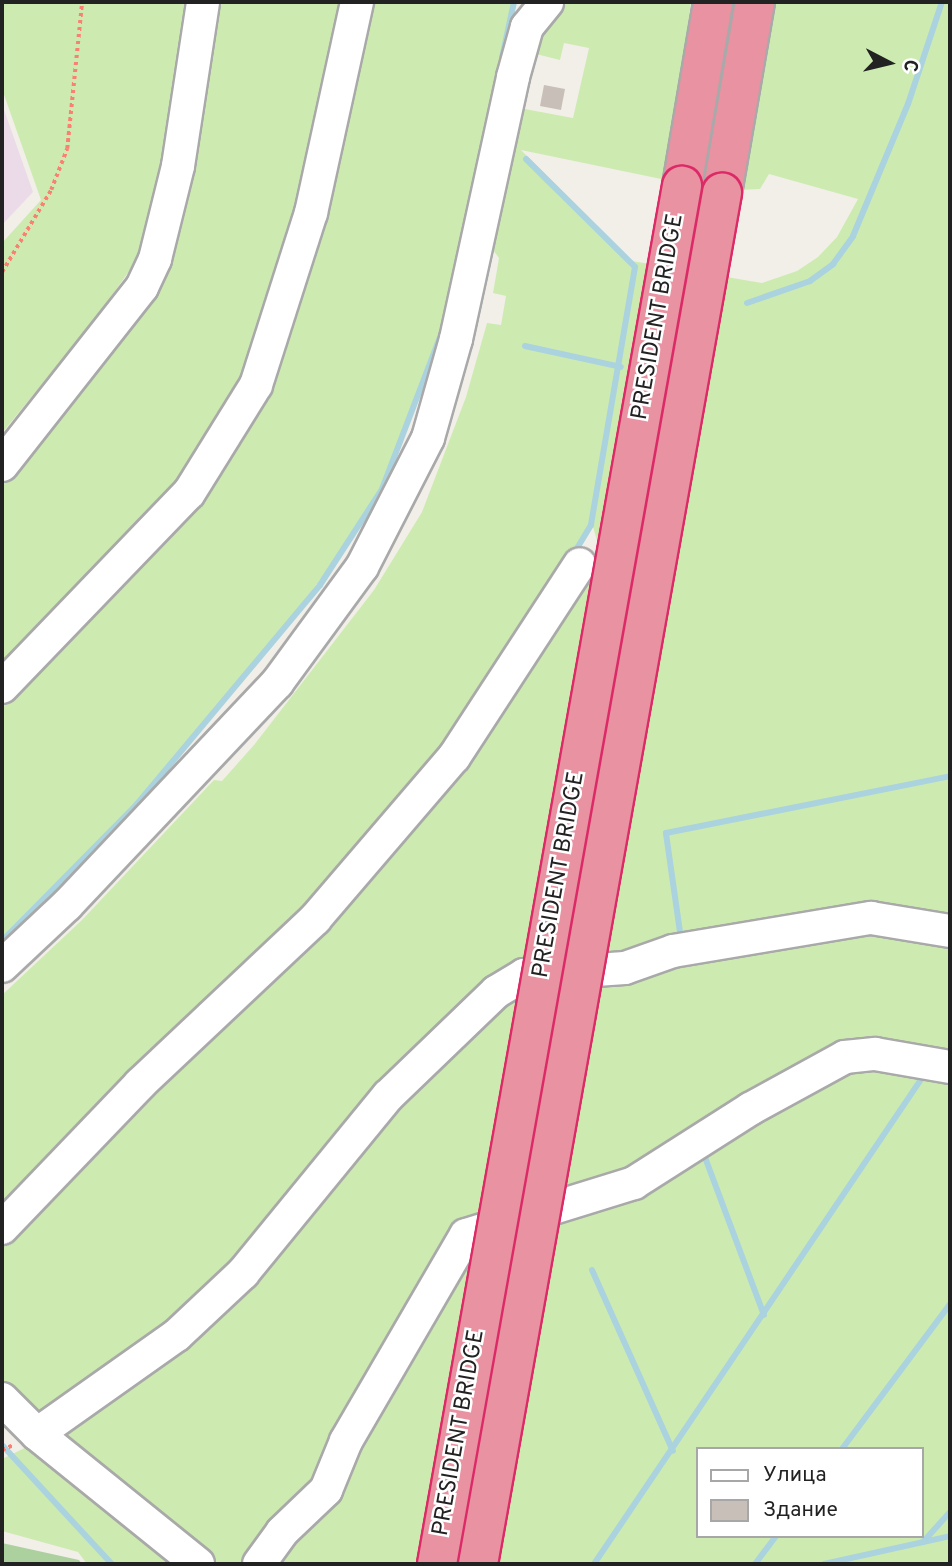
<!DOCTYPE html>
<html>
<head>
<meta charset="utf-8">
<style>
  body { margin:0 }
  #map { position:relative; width:952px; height:1566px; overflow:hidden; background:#f2efe9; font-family:Overpass,sans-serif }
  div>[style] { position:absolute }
  .industrial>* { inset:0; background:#ebdbe8 }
  .grass>* { inset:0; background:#cdebb0 }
  .forest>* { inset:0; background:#add19e }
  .stream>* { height:6px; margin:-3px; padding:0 3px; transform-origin:3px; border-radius:3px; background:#aad3df }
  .building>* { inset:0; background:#c7bfb8 }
  .path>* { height:3.5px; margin-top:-1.75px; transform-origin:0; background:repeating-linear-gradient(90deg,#fa8072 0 3.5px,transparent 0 7px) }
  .roads { filter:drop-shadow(2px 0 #a9a9a9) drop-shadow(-2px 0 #a9a9a9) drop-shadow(0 2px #a9a9a9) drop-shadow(0 -2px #a9a9a9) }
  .minor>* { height:32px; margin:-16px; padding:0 16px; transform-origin:16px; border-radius:16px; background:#fff }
  .highway>* { height:38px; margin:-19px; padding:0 19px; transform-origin:19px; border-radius:19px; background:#e892a2 }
  .bridges { filter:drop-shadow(2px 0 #dc2a67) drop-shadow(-2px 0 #dc2a67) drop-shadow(0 2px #dc2a67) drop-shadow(0 -2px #dc2a67) }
  .highway-bridge>* { height:38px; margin:-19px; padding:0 19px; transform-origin:19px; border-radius:19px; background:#e892a2 }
  span { translate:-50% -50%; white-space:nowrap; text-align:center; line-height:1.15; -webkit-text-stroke:5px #fff; paint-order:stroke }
  .street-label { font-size:23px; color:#222 }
  .frame { position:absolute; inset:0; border:4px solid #222; pointer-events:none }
  .legend { position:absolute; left:696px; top:1447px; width:228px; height:91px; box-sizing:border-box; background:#fff; border:2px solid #a7a7a7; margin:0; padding:9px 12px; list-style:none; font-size:21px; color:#222 }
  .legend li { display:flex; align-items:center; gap:14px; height:35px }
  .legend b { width:35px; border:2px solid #a7a7a7 }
  .north { position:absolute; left:854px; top:28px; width:70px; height:70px; -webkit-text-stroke:5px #fff; paint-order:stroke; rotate:97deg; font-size:19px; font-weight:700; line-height:28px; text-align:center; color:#222 }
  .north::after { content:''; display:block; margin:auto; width:24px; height:32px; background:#222; clip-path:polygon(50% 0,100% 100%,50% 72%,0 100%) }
</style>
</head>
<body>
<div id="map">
  <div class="industrial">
    <div style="clip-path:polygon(2px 104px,33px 192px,2px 225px)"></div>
  </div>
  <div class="grass">
    <div style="clip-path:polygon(2px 2px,193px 2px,172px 139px,142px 253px,95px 319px,2px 433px,2px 243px,41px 200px,2px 89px)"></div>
    <div style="clip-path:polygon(212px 2px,345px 2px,304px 187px,250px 371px,171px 495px,2px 671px,2px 481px,138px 307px)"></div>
    <div style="clip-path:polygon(362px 2px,513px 2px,460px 255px,440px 332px,405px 433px,380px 488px,349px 541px,281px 632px,137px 801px,2px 939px,2px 699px,243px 422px)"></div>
    <div style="clip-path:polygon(554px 2px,691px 2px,666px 180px,521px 150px,632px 261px,762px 283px,797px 271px,818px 257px,837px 237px,858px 199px,769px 174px,760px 189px,738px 190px,776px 2px,950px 2px,950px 923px,631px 955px,542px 958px,182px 1317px,39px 1420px,2px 1384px,2px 1236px,485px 728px,599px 547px,593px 527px,471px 719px,366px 851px,2px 1217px,2px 995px,82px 920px,214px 780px,222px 781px,254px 745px,374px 590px,422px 512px,466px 397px,487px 323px,501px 325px,506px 296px,493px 293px,499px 258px,484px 238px,509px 106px,573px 118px,589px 48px,564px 43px,560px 60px,532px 53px)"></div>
    <div style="clip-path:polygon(844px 932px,950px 939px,950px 1057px,868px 1042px,619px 1177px,463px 1222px,444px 1239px,335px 1433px,315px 1482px,272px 1522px,241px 1564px,211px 1564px,53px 1434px,126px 1384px,391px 1106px,509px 995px)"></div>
    <div style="clip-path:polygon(evenodd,862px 1062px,950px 1076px,950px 1564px,274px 1564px,349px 1462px,474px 1242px,862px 1062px,698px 1449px,922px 1449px,922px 1536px,698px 1536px,698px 1449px)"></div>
    <div style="clip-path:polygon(37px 1442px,186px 1564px,87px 1564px,78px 1552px,2px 1531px,2px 1459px)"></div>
  </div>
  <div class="forest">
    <div style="clip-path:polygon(2px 1543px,79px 1560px,82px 1564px,2px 1564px)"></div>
  </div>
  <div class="stream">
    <div style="left:502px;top:58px;width:57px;rotate:-77.9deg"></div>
    <div style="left:526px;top:159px;width:153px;rotate:44.7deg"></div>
    <div style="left:635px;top:267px;width:262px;rotate:99.7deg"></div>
    <div style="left:591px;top:525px;width:35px;rotate:121deg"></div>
    <div style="left:747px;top:303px;width:67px;rotate:-19.2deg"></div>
    <div style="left:810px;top:281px;width:29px;rotate:-36deg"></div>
    <div style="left:833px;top:264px;width:34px;rotate:-54deg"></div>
    <div style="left:853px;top:236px;width:143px;rotate:-67.4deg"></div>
    <div style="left:908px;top:104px;width:108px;rotate:-71.6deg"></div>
    <div style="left:525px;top:346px;width:98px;rotate:12.3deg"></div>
    <div style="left:681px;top:939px;width:107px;rotate:-98.1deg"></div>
    <div style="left:666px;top:833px;width:290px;rotate:-11.3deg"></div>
    <div style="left:2px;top:941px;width:192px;rotate:-45.4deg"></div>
    <div style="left:137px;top:804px;width:285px;rotate:-50.1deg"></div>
    <div style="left:320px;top:585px;width:114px;rotate:-57.1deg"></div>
    <div style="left:382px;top:489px;width:168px;rotate:-69.1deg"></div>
    <div style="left:703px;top:1152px;width:174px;rotate:69.5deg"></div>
    <div style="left:592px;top:1270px;width:198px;rotate:65.9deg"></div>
    <div style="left:2px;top:1445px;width:162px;rotate:47.3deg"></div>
    <div style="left:842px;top:1449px;width:181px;rotate:-53.3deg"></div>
    <div style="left:923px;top:1542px;width:40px;rotate:-48deg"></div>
    <div style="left:594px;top:1564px;width:594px;rotate:-55.99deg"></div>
    <div style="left:755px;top:1564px;width:35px;rotate:-53deg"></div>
    <div style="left:824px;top:1564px;width:129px;rotate:-12.5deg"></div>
  </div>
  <div class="building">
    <div style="clip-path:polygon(544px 85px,565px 89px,561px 110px,540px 106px)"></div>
  </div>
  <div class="path">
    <div style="left:2px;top:272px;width:96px;rotate:-59.1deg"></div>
    <div style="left:51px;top:190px;width:44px;rotate:-68.7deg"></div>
    <div style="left:67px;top:149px;width:148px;rotate:-84.2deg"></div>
    <div style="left:2px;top:1450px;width:12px;rotate:-24deg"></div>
  </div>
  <div class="roads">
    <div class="minor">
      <div style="left:2px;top:465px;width:226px;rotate:-51.8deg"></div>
      <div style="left:142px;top:287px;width:31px;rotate:-65deg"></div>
      <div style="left:155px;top:259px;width:96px;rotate:-76.1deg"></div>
      <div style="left:178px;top:166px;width:166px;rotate:-81.3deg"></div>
      <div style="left:2px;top:687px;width:269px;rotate:-46.1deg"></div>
      <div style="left:189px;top:493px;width:127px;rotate:-58.2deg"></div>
      <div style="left:256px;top:385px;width:181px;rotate:-72.3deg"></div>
      <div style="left:311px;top:213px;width:216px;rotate:-77.7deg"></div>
      <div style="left:2px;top:966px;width:89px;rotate:-43.2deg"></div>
      <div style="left:67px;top:905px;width:306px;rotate:-46.6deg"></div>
      <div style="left:277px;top:683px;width:144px;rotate:-53.8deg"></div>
      <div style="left:362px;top:567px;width:145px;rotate:-62.9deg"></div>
      <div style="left:428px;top:438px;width:103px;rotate:-74.2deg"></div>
      <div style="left:456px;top:339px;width:268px;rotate:-77.7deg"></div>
      <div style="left:513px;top:77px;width:52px;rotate:-74.4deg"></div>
      <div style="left:527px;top:27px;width:32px;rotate:-51deg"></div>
      <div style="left:2px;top:1228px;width:199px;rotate:-46.2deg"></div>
      <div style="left:140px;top:1084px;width:241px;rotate:-43.3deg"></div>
      <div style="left:315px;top:919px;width:213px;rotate:-49.4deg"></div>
      <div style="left:454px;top:757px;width:230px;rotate:-56.9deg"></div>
      <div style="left:2px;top:1399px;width:49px;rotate:45deg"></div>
      <div style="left:37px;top:1434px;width:207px;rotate:38.9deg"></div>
      <div style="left:37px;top:1434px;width:171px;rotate:-35.3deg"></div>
      <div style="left:177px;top:1335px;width:91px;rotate:-43.2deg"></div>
      <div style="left:243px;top:1273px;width:229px;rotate:-50.7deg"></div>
      <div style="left:388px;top:1096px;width:150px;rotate:-43.9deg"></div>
      <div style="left:496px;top:992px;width:33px;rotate:-31deg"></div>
      <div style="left:524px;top:975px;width:101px;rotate:-4deg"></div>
      <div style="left:625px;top:968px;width:51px;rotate:-19.5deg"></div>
      <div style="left:673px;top:951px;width:201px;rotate:-9.5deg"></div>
      <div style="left:871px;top:918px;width:80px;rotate:9.3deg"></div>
      <div style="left:259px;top:1564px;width:39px;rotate:-54deg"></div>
      <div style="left:282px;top:1532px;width:61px;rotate:-43.7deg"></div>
      <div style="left:326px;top:1490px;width:53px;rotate:-67.8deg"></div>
      <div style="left:346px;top:1441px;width:238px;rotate:-59.8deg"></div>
      <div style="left:466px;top:1235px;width:176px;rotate:-17.2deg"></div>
      <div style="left:634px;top:1183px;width:138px;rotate:-32.5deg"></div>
      <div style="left:750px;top:1109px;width:108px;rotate:-28.7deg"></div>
      <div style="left:845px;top:1057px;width:30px;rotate:-6deg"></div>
      <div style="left:875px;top:1054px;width:76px;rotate:9.8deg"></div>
    </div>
    <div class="highway">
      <div style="left:682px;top:186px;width:187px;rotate:-80.4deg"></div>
      <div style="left:722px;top:193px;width:194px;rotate:-80.2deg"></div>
    </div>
  </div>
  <div class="bridges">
    <div class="highway-bridge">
      <div style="left:437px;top:1564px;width:1400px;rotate:-79.92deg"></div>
      <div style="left:478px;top:1564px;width:1393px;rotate:-79.91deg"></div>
    </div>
  </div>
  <div class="street-label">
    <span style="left:659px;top:317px;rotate:-80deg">PRESIDENT BRIDGE</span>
    <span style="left:560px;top:875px;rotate:-80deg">PRESIDENT BRIDGE</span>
    <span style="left:460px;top:1433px;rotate:-80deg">PRESIDENT BRIDGE</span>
  </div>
  <div class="frame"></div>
  <ul class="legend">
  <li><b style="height:9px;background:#fff"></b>Улица</li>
  <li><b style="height:19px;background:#c7bfb8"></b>Здание</li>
  </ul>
  <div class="north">С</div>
</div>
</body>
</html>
